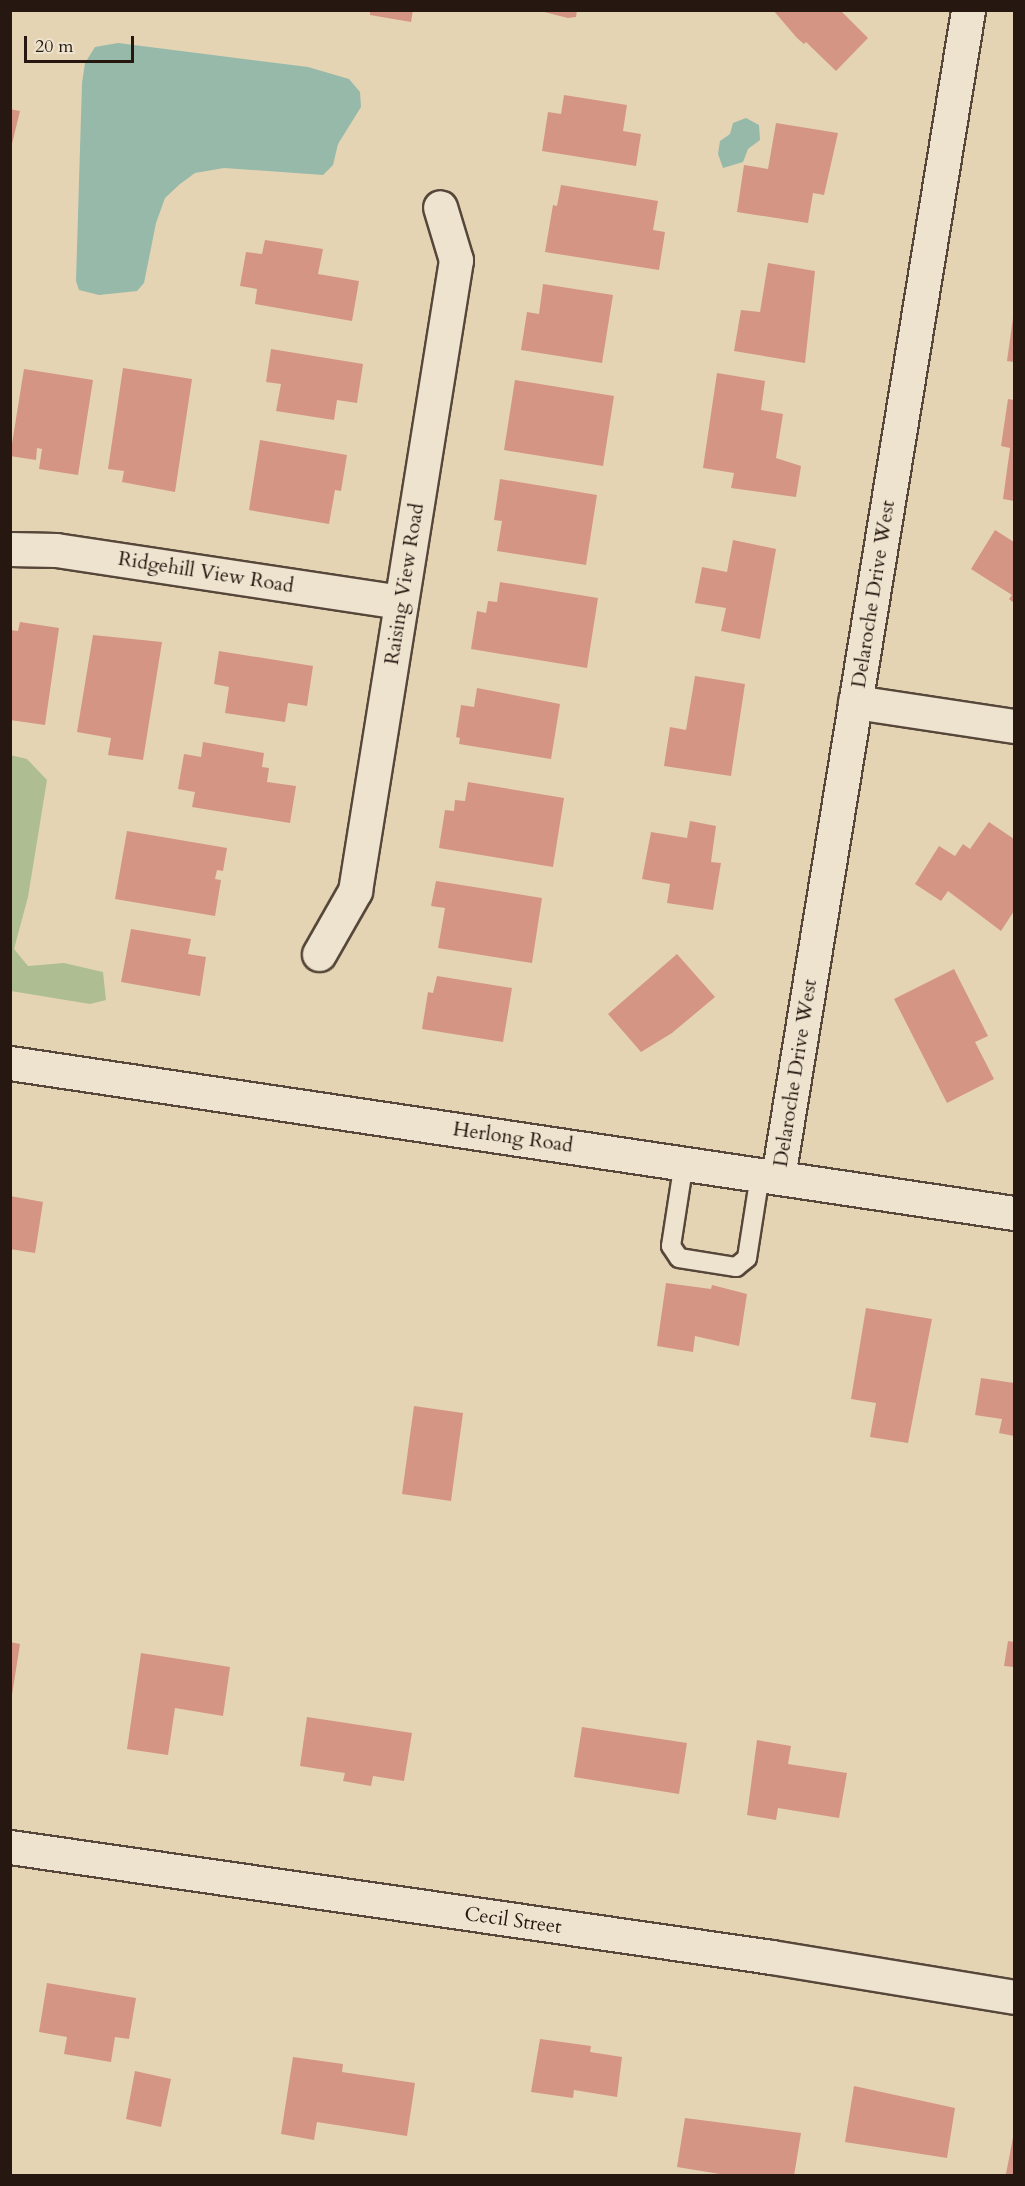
<!DOCTYPE html>
<html>
<head>
<meta charset="utf-8">
<style>
  body { margin:0 }
  #map { position:relative; width:1025px; height:2186px; overflow:hidden; background:#e4d4b4; font-family:Cardo,serif }
  div>[style] { position:absolute }
  .green>* { inset:0; background:#aebe92 }
  .water>* { inset:0; background:#96b9a9 }
  .building>* { inset:0; background:#d49585 }
  .roads { filter:drop-shadow(2px 0 #56473a) drop-shadow(-2px 0 #56473a) drop-shadow(0 2px #56473a) drop-shadow(0 -2px #56473a) }
  .lane>* { height:18px; margin:-9px; padding:0 9px; transform-origin:9px; border-radius:9px; background:#ede3ce }
  .street>* { height:33px; margin:-16.5px; padding:0 16.5px; transform-origin:16.5px; border-radius:16.5px; background:#ede3ce }
  .secondary>* { height:33px; margin:-16.5px; padding:0 16.5px; transform-origin:16.5px; border-radius:16.5px; background:#ede3ce }
  span { translate:-50% -50%; white-space:nowrap; text-align:center; line-height:1.15; -webkit-text-stroke:6px #ede3ce; paint-order:stroke }
  .street-label { font-size:20px; color:#261811 }
  .frame { position:absolute; inset:0; border:12px solid #261811; pointer-events:none }
  .scale { position:absolute; left:24px; top:36px; width:110px; height:27px; box-sizing:border-box; border:3px solid #261811; border-top:0; padding-left:8px; font-size:18px; line-height:21px; white-space:nowrap; color:#261811; -webkit-text-stroke:4px #ede3ce; paint-order:stroke }
</style>
</head>
<body>
<div id="map">
  <div class="green">
    <div style="clip-path:polygon(10px 755px,27px 759px,47px 780px,28px 897px,14px 949px,28px 966px,64px 963px,103px 972px,106px 1000px,90px 1004px,11px 991px)"></div>
  </div>
  <div class="water">
    <div style="clip-path:polygon(118px 43px,308px 67px,349px 79px,360px 92px,361px 107px,338px 144px,333px 165px,323px 175px,224px 168px,195px 173px,180px 184px,165px 198px,156px 223px,144px 283px,137px 291px,99px 295px,79px 290px,76px 281px,82px 83px,85px 63px,95px 47px)"></div>
    <div style="clip-path:polygon(746px 118px,759px 125px,760px 140px,748px 149px,743px 162px,723px 168px,718px 154px,720px 141px,730px 134px,733px 123px)"></div>
  </div>
  <div class="building">
    <div style="clip-path:polygon(370px 10px,413px 10px,411px 22px,370px 15px)"></div>
    <div style="clip-path:polygon(536px 10px,577px 10px,576px 17px,568px 18px)"></div>
    <div style="clip-path:polygon(773px 10px,840px 10px,868px 38px,836px 71px,806px 42px,804px 44px,797px 38px)"></div>
    <div style="clip-path:polygon(564px 95px,627px 105px,623px 131px,641px 134px,636px 166px,542px 151px,548px 112px,561px 114px)"></div>
    <div style="clip-path:polygon(10px 109px,20px 111px,11px 148px,10px 148px)"></div>
    <div style="clip-path:polygon(776px 123px,838px 133px,824px 195px,813px 193px,808px 223px,737px 212px,744px 165px,768px 169px)"></div>
    <div style="clip-path:polygon(561px 185px,658px 201px,653px 230px,665px 232px,659px 270px,545px 252px,553px 205px,557px 206px)"></div>
    <div style="clip-path:polygon(265px 240px,323px 249px,318px 274px,359px 281px,352px 321px,255px 304px,257px 289px,240px 286px,246px 252px,262px 254px)"></div>
    <div style="clip-path:polygon(768px 263px,815px 271px,805px 363px,734px 351px,741px 310px,760px 312px)"></div>
    <div style="clip-path:polygon(543px 284px,613px 295px,602px 363px,521px 350px,527px 312px,539px 314px)"></div>
    <div style="clip-path:polygon(1013px 318px,1014px 318px,1014px 362px,1007px 361px)"></div>
    <div style="clip-path:polygon(271px 349px,363px 364px,357px 403px,337px 400px,334px 420px,276px 411px,281px 384px,266px 382px)"></div>
    <div style="clip-path:polygon(123px 368px,192px 379px,175px 492px,122px 482px,124px 471px,108px 469px)"></div>
    <div style="clip-path:polygon(24px 369px,93px 380px,78px 475px,39px 469px,42px 449px,37px 448px,36px 460px,10px 456px)"></div>
    <div style="clip-path:polygon(717px 373px,765px 381px,761px 410px,783px 414px,776px 458px,801px 466px,796px 497px,731px 488px,734px 473px,703px 468px)"></div>
    <div style="clip-path:polygon(515px 380px,614px 396px,603px 466px,504px 450px)"></div>
    <div style="clip-path:polygon(1008px 399px,1014px 400px,1014px 501px,1003px 499px,1010px 448px,1001px 446px)"></div>
    <div style="clip-path:polygon(260px 440px,347px 455px,341px 491px,335px 490px,329px 524px,249px 510px)"></div>
    <div style="clip-path:polygon(500px 479px,597px 495px,586px 565px,497px 551px,502px 521px,494px 520px)"></div>
    <div style="clip-path:polygon(995px 530px,1014px 542px,1014px 603px,1009px 599px,1012px 595px,971px 569px)"></div>
    <div style="clip-path:polygon(733px 540px,776px 549px,760px 639px,721px 631px,726px 608px,695px 603px,702px 567px,727px 572px)"></div>
    <div style="clip-path:polygon(500px 582px,598px 598px,587px 668px,471px 649px,477px 611px,486px 613px,488px 601px,497px 602px)"></div>
    <div style="clip-path:polygon(20px 622px,59px 628px,45px 725px,10px 720px,10px 630px,18px 631px)"></div>
    <div style="clip-path:polygon(93px 635px,162px 642px,143px 760px,108px 755px,111px 738px,77px 732px)"></div>
    <div style="clip-path:polygon(219px 651px,313px 666px,307px 706px,288px 703px,285px 722px,225px 713px,229px 687px,214px 684px)"></div>
    <div style="clip-path:polygon(695px 676px,745px 684px,731px 776px,664px 766px,670px 727px,686px 730px)"></div>
    <div style="clip-path:polygon(477px 688px,560px 704px,551px 759px,459px 744px,460px 738px,456px 737px,461px 705px,474px 707px)"></div>
    <div style="clip-path:polygon(203px 742px,264px 753px,262px 767px,269px 768px,267px 782px,296px 786px,290px 823px,192px 807px,195px 792px,178px 789px,184px 754px,201px 757px)"></div>
    <div style="clip-path:polygon(468px 782px,564px 798px,553px 867px,439px 848px,445px 810px,454px 811px,455px 800px,465px 801px)"></div>
    <div style="clip-path:polygon(690px 821px,716px 826px,711px 862px,721px 863px,713px 910px,667px 903px,670px 884px,642px 879px,651px 832px,687px 838px)"></div>
    <div style="clip-path:polygon(989px 822px,1014px 839px,1014px 911px,1001px 931px,948px 891px,941px 901px,915px 884px,939px 846px,955px 856px,963px 844px,970px 849px)"></div>
    <div style="clip-path:polygon(127px 831px,227px 848px,223px 871px,217px 870px,215px 879px,221px 880px,215px 916px,115px 899px)"></div>
    <div style="clip-path:polygon(436px 881px,542px 898px,532px 963px,438px 948px,445px 908px,431px 906px)"></div>
    <div style="clip-path:polygon(131px 929px,191px 939px,188px 954px,206px 957px,200px 996px,121px 982px)"></div>
    <div style="clip-path:polygon(677px 954px,715px 997px,672px 1033px,641px 1052px,608px 1014px)"></div>
    <div style="clip-path:polygon(954px 969px,988px 1036px,975px 1042px,994px 1079px,947px 1103px,894px 999px)"></div>
    <div style="clip-path:polygon(437px 976px,512px 988px,503px 1042px,422px 1029px,428px 992px,433px 993px)"></div>
    <div style="clip-path:polygon(10px 1196px,43px 1202px,35px 1253px,10px 1249px)"></div>
    <div style="clip-path:polygon(666px 1283px,711px 1289px,712px 1285px,747px 1294px,739px 1346px,695px 1336px,693px 1352px,657px 1346px)"></div>
    <div style="clip-path:polygon(866px 1308px,932px 1319px,908px 1443px,870px 1437px,876px 1403px,851px 1399px)"></div>
    <div style="clip-path:polygon(981px 1378px,1014px 1383px,1014px 1436px,999px 1433px,1002px 1419px,975px 1415px)"></div>
    <div style="clip-path:polygon(414px 1406px,463px 1413px,451px 1501px,402px 1494px)"></div>
    <div style="clip-path:polygon(1008px 1641px,1014px 1642px,1014px 1667px,1004px 1666px)"></div>
    <div style="clip-path:polygon(10px 1642px,20px 1644px,12px 1695px,10px 1695px)"></div>
    <div style="clip-path:polygon(141px 1653px,230px 1667px,223px 1716px,175px 1708px,168px 1755px,127px 1749px)"></div>
    <div style="clip-path:polygon(307px 1717px,412px 1733px,404px 1781px,373px 1776px,371px 1786px,343px 1781px,345px 1773px,300px 1766px)"></div>
    <div style="clip-path:polygon(582px 1727px,687px 1743px,679px 1794px,574px 1777px)"></div>
    <div style="clip-path:polygon(757px 1740px,791px 1746px,788px 1764px,847px 1773px,839px 1818px,778px 1808px,776px 1820px,747px 1815px)"></div>
    <div style="clip-path:polygon(47px 1983px,136px 1998px,129px 2039px,115px 2037px,111px 2062px,64px 2054px,67px 2037px,39px 2032px)"></div>
    <div style="clip-path:polygon(540px 2039px,591px 2046px,590px 2052px,622px 2057px,617px 2097px,574px 2090px,573px 2098px,531px 2092px)"></div>
    <div style="clip-path:polygon(293px 2057px,343px 2064px,342px 2072px,415px 2083px,407px 2136px,317px 2122px,314px 2140px,281px 2134px)"></div>
    <div style="clip-path:polygon(135px 2071px,171px 2079px,161px 2127px,126px 2119px)"></div>
    <div style="clip-path:polygon(854px 2086px,955px 2108px,947px 2158px,845px 2142px)"></div>
    <div style="clip-path:polygon(685px 2118px,801px 2133px,794px 2176px,732px 2176px,677px 2167px)"></div>
    <div style="clip-path:polygon(1014px 2132px,1014px 2176px,1013px 2176px,1006px 2174px)"></div>
  </div>
  <div class="roads">
    <div class="lane">
      <div style="left:684px;top:1162px;width:85px;rotate:98.8deg"></div>
      <div style="left:671px;top:1246px;width:14px;rotate:56deg"></div>
      <div style="left:679px;top:1258px;width:58px;rotate:9deg"></div>
      <div style="left:736px;top:1267px;width:14px;rotate:-39deg"></div>
      <div style="left:747px;top:1258px;width:84px;rotate:-81.1deg"></div>
    </div>
    <div class="street">
      <div style="left:10px;top:549px;width:46px;rotate:1.2deg"></div>
      <div style="left:56px;top:550px;width:349px;rotate:8.6deg"></div>
      <div style="left:855px;top:702px;width:161px;rotate:8.6deg"></div>
      <div style="left:319px;top:954px;width:73px;rotate:-60.3deg"></div>
      <div style="left:355px;top:891px;width:639px;rotate:-80.91deg"></div>
      <div style="left:456px;top:260px;width:55px;rotate:-106.8deg"></div>
      <div style="left:778px;top:1177px;width:1182px;rotate:-80.75deg"></div>
      <div style="left:10px;top:1847px;width:769px;rotate:8.22deg"></div>
      <div style="left:771px;top:1957px;width:246px;rotate:9.3deg"></div>
    </div>
    <div class="secondary">
      <div style="left:10px;top:1063px;width:1015px;rotate:8.5deg"></div>
    </div>
  </div>
  <div class="street-label">
    <span style="left:206px;top:572px;rotate:9deg">Ridgehill View Road</span>
    <span style="left:404px;top:584px;rotate:-81deg">Raising View Road</span>
    <span style="left:873px;top:594px;rotate:-81deg">Delaroche Drive West</span>
    <span style="left:795px;top:1073px;rotate:-81deg">Delaroche Drive West</span>
    <span style="left:513px;top:1137px;rotate:8deg">Herlong Road</span>
    <span style="left:513px;top:1920px;rotate:8deg">Cecil Street</span>
  </div>
  <div class="frame"></div>
  <div class="scale">20 m</div>
</div>
</body>
</html>
